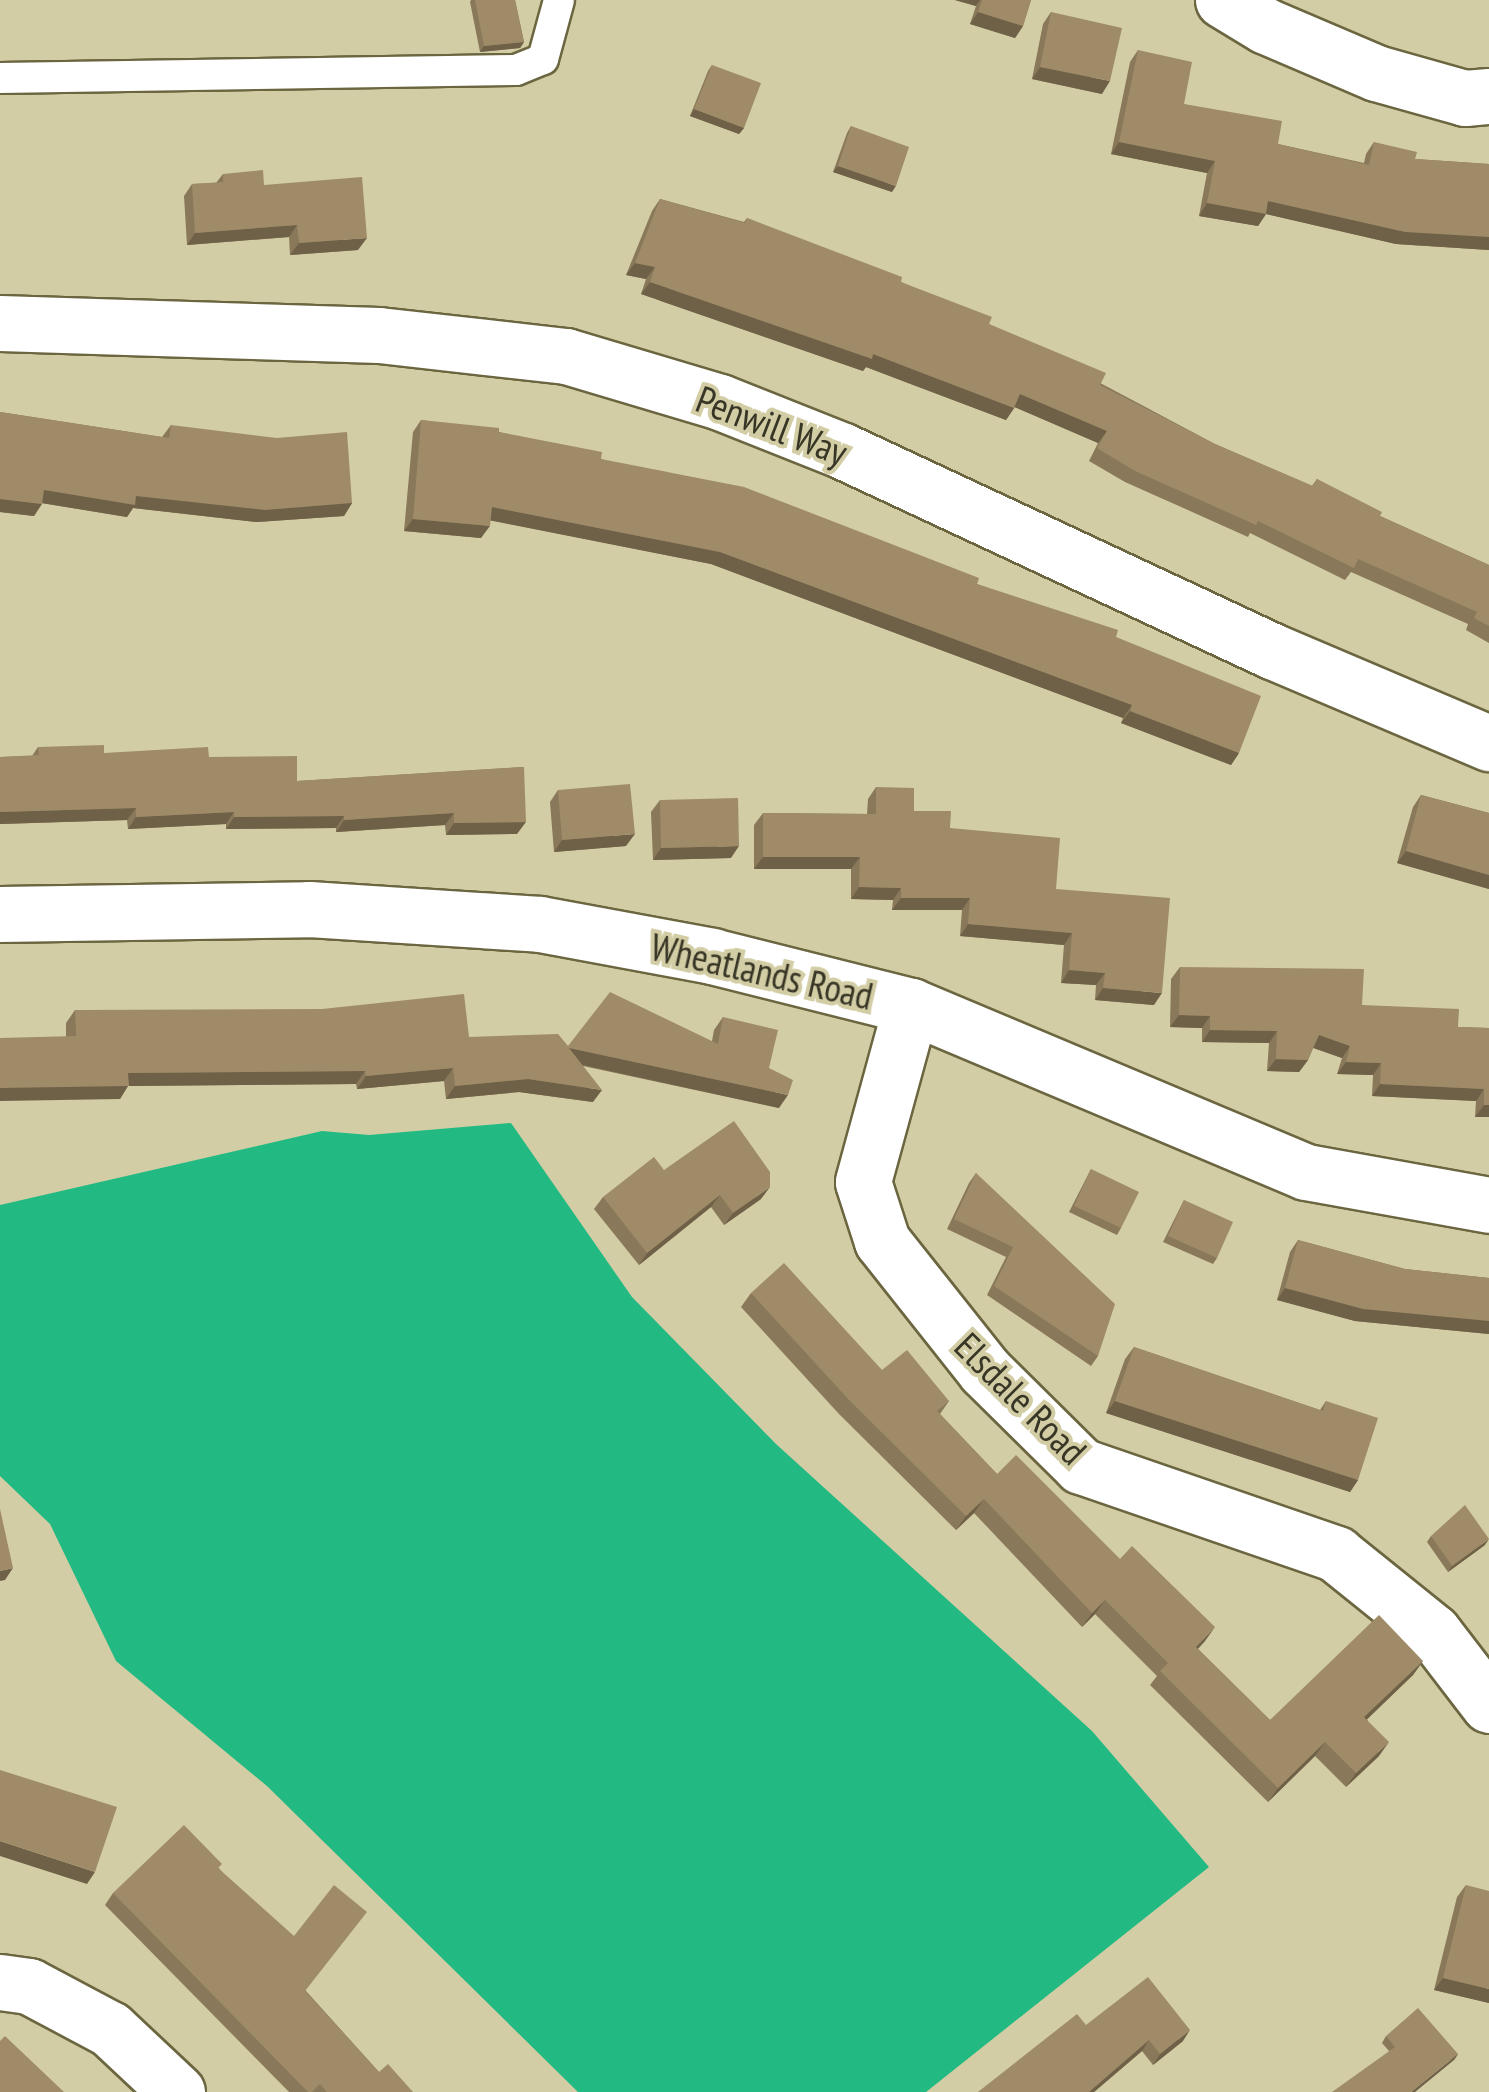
<!DOCTYPE html>
<html>
<head>
<meta charset="utf-8">
<style>
  body { margin:0 }
  #map { position:relative; width:1489px; height:2092px; overflow:hidden; background:#d2cda4; font-family:"PT Sans Narrow",sans-serif }
  div>[style] { position:absolute }
  .green>* { inset:0; background:#22ba82 }
  .roads { filter:drop-shadow(2px 0 #6b6640) drop-shadow(-2px 0 #6b6640) drop-shadow(0 2px #6b6640) drop-shadow(0 -2px #6b6640) }
  .lane>* { height:30px; margin:-15px; padding:0 15px; transform-origin:15px; border-radius:15px; background:#fff }
  .street>* { height:55px; margin:-27.5px; padding:0 27.5px; transform-origin:27.5px; border-radius:27.5px; background:#fff }
  .secondary>* { height:55px; margin:-27.5px; padding:0 27.5px; transform-origin:27.5px; border-radius:27.5px; background:#fff }
  .wall>* { inset:0; background:#897859 }
  .shaded-wall>* { inset:0; background:#6f6148 }
  .building>* { inset:0; background:#9f8b67 }
  span { translate:-50% -50%; white-space:nowrap; text-align:center; line-height:1.15; -webkit-text-stroke:8px #d2cda4; paint-order:stroke }
  .street-label { font-size:38px; color:#373525 }
</style>
</head>
<body>
<div id="map">
  <div class="green">
    <div style="clip-path:polygon(511px 1123px,632px 1297px,776px 1444px,1092px 1731px,1209px 1867px,926px 2092px,578px 2092px,267px 1786px,116px 1661px,50px 1524px,0 1476px,0 1205px,322px 1131px,369px 1135px)"></div>
  </div>
  <div class="roads">
    <div class="lane">
      <div style="left:0;top:78px;width:516px;rotate:-0.89deg"></div>
      <div style="left:516px;top:70px;width:29px;rotate:-22deg"></div>
      <div style="left:543px;top:59px;width:61px;rotate:-74.8deg"></div>
    </div>
    <div class="street">
      <div style="left:1223px;top:0;width:50px;rotate:31.2deg"></div>
      <div style="left:1266px;top:26px;width:120px;rotate:23.1deg"></div>
      <div style="left:1376px;top:73px;width:92px;rotate:15.7deg"></div>
      <div style="left:1465px;top:98px;width:24px;rotate:-5deg"></div>
      <div style="left:0;top:914px;width:309px;rotate:-0.9deg"></div>
      <div style="left:309px;top:909px;width:231px;rotate:3.7deg"></div>
      <div style="left:540px;top:924px;width:175px;rotate:10.5deg"></div>
      <div style="left:712px;top:956px;width:205px;rotate:14.1deg"></div>
      <div style="left:911px;top:1006px;width:428px;rotate:22.8deg"></div>
      <div style="left:1306px;top:1172px;width:186px;rotate:10.2deg"></div>
      <div style="left:911px;top:1006px;width:182px;rotate:105.3deg"></div>
      <div style="left:863px;top:1182px;width:62px;rotate:72.1deg"></div>
      <div style="left:882px;top:1241px;width:166px;rotate:51.6deg"></div>
      <div style="left:985px;top:1371px;width:135px;rotate:44.7deg"></div>
      <div style="left:1081px;top:1466px;width:270px;rotate:19deg"></div>
      <div style="left:1336px;top:1554px;width:124px;rotate:38.8deg"></div>
      <div style="left:1433px;top:1632px;width:92px;rotate:52.5deg"></div>
      <div style="left:0;top:1982px;width:29px;rotate:8deg"></div>
      <div style="left:29px;top:1986px;width:92px;rotate:28deg"></div>
      <div style="left:110px;top:2029px;width:92px;rotate:43.2deg"></div>
    </div>
    <div class="secondary">
      <div style="left:0;top:323px;width:379px;rotate:1.8deg"></div>
      <div style="left:379px;top:335px;width:188px;rotate:6.4deg"></div>
      <div style="left:566px;top:356px;width:161px;rotate:16.6deg"></div>
      <div style="left:720px;top:402px;width:132px;rotate:21.7deg"></div>
      <div style="left:843px;top:451px;width:473px;rotate:25deg"></div>
      <div style="left:1272px;top:651px;width:236px;rotate:23deg"></div>
    </div>
  </div>
  <div class="wall">
    <div style="clip-path:polygon(471px 0,515px 0,524px 42px,520px 48px,480px 52px,470px 2px)"></div>
    <div style="clip-path:polygon(955px 0,1031px 0,1023px 26px,1015px 38px,970px 24px,976px 6px)"></div>
    <div style="clip-path:polygon(1051px 12px,1102px 94px,1032px 79px,1043px 24px)"></div>
    <div style="clip-path:polygon(1138px 50px,1184px 104px,1278px 144px,1364px 163px,1366px 154px,1374px 142px,1415px 159px,1489px 164px,1489px 250px,1396px 244px,1266px 214px,1258px 226px,1199px 216px,1207px 173px,1111px 154px,1130px 62px)"></div>
    <div style="clip-path:polygon(712px 65px,744px 128px,739px 134px,690px 116px,708px 71px)"></div>
    <div style="clip-path:polygon(851px 126px,892px 192px,833px 172px,847px 133px)"></div>
    <div style="clip-path:polygon(223px 174px,264px 185px,358px 250px,290px 255px,289px 237px,187px 245px,184px 196px,192px 184px,216px 183px)"></div>
    <div style="clip-path:polygon(660px 199px,744px 222px,747px 218px,901px 282px,989px 324px,1215px 444px,1312px 486px,1317px 479px,1380px 516px,1489px 565px,1489px 643px,1466px 630px,1468px 624px,1351px 572px,1345px 580px,1250px 533px,1248px 537px,1125px 482px,1089px 461px,1098px 443px,1015px 407px,1006px 420px,866px 367px,863px 371px,641px 294px,646px 279px,626px 275px,652px 211px)"></div>
    <div style="clip-path:polygon(0 412px,162px 437px,171px 425px,352px 503px,344px 516px,257px 522px,133px 508px,127px 517px,42px 503px,34px 516px,0 512px)"></div>
    <div style="clip-path:polygon(421px 420px,499px 432px,601px 459px,977px 584px,1116px 637px,1239px 753px,1231px 765px,1121px 723px,1123px 718px,711px 564px,490px 520px,481px 538px,404px 531px,413px 432px)"></div>
    <div style="clip-path:polygon(38px 747px,104px 753px,209px 757px,297px 781px,524px 767px,517px 834px,446px 835px,445px 825px,336px 832px,336px 828px,226px 829px,226px 824px,128px 829px,127px 820px,0 824px,0 757px,32px 756px)"></div>
    <div style="clip-path:polygon(876px 787px,914px 811px,950px 828px,1056px 889px,1154px 1005px,1095px 1000px,1096px 985px,1061px 983px,1064px 945px,960px 936px,962px 910px,892px 910px,893px 900px,851px 899px,851px 869px,754px 869px,754px 825px,763px 813px,867px 814px,868px 799px)"></div>
    <div style="clip-path:polygon(558px 790px,626px 846px,554px 852px,550px 802px)"></div>
    <div style="clip-path:polygon(1421px 795px,1489px 813px,1489px 889px,1397px 863px,1413px 807px)"></div>
    <div style="clip-path:polygon(660px 800px,731px 858px,653px 860px,651px 812px)"></div>
    <div style="clip-path:polygon(1180px 967px,1362px 1005px,1458px 1027px,1489px 1028px,1489px 1117px,1475px 1117px,1476px 1101px,1372px 1096px,1373px 1075px,1337px 1074px,1342px 1058px,1313px 1048px,1308px 1060px,1299px 1072px,1267px 1071px,1269px 1043px,1202px 1042px,1202px 1028px,1170px 1027px,1171px 979px)"></div>
    <div style="clip-path:polygon(75px 1010px,469px 1037px,568px 1046px,712px 1041px,714px 1030px,723px 1017px,769px 1068px,779px 1108px,583px 1066px,593px 1102px,519px 1092px,446px 1099px,444px 1081px,357px 1089px,356px 1084px,128px 1086px,120px 1099px,66px 1036px,66px 1023px)"></div>
    <div style="clip-path:polygon(1091px 1169px,1121px 1228px,1117px 1235px,1069px 1212px)"></div>
    <div style="clip-path:polygon(664px 1170px,761px 1199px,724px 1225px,711px 1207px,639px 1265px,594px 1209px,603px 1197px)"></div>
    <div style="clip-path:polygon(976px 1173px,1098px 1356px,1091px 1366px,987px 1295px,1006px 1257px,947px 1229px,969px 1183px)"></div>
    <div style="clip-path:polygon(1184px 1200px,1217px 1258px,1213px 1264px,1163px 1242px)"></div>
    <div style="clip-path:polygon(1298px 1240px,1405px 1269px,1489px 1278px,1489px 1334px,1355px 1321px,1277px 1300px,1290px 1252px)"></div>
    <div style="clip-path:polygon(751px 1293px,882px 1370px,949px 1401px,940px 1414px,997px 1474px,1205px 1641px,1198px 1649px,1270px 1720px,1423px 1661px,1413px 1675px,1367px 1719px,1379px 1756px,1346px 1787px,1315px 1756px,1268px 1802px,1150px 1685px,1157px 1676px,1095px 1614px,1082px 1627px,974px 1513px,956px 1530px,839px 1414px,741px 1307px)"></div>
    <div style="clip-path:polygon(1134px 1347px,1320px 1410px,1326px 1401px,1358px 1480px,1350px 1492px,1106px 1413px,1125px 1359px)"></div>
    <div style="clip-path:polygon(1431px 1536px,1485px 1545px,1448px 1572px,1427px 1542px)"></div>
    <div style="clip-path:polygon(219px 1868px,306px 1991px,379px 2072px,413px 2092px,289px 2092px,105px 1905px,113px 1893px)"></div>
    <div style="clip-path:polygon(1466px 1885px,1489px 2003px,1434px 1990px,1457px 1897px)"></div>
    <div style="clip-path:polygon(1086px 2025px,1183px 2041px,1153px 2065px,1142px 2051px,1094px 2092px,978px 2092px)"></div>
    <div style="clip-path:polygon(1386px 2036px,1458px 2054px,1454px 2060px,1389px 2051px,1382px 2043px)"></div>
  </div>
  <div class="shaded-wall">
    <div style="clip-path:polygon(955px 0,980px 0,976px 6px)"></div>
    <div style="clip-path:polygon(978px 12px,1023px 26px,1015px 38px,970px 24px)"></div>
    <div style="clip-path:polygon(524px 42px,520px 48px,480px 52px,484px 46px)"></div>
    <div style="clip-path:polygon(1040px 67px,1110px 81px,1102px 94px,1032px 79px)"></div>
    <div style="clip-path:polygon(694px 109px,744px 128px,739px 134px,690px 116px)"></div>
    <div style="clip-path:polygon(1119px 142px,1215px 161px,1207px 173px,1111px 154px)"></div>
    <div style="clip-path:polygon(838px 166px,896px 186px,892px 192px,833px 172px)"></div>
    <div style="clip-path:polygon(1268px 201px,1489px 237px,1489px 250px,1396px 244px,1266px 214px,1258px 226px,1199px 216px,1207px 203px)"></div>
    <div style="clip-path:polygon(297px 225px,289px 237px,187px 245px,195px 233px)"></div>
    <div style="clip-path:polygon(367px 238px,358px 250px,290px 255px,299px 243px)"></div>
    <div style="clip-path:polygon(635px 263px,655px 267px,646px 279px,626px 275px)"></div>
    <div style="clip-path:polygon(650px 282px,873px 354px,1014px 408px,1006px 420px,866px 367px,863px 371px,641px 294px)"></div>
    <div style="clip-path:polygon(1020px 394px,1107px 431px,1098px 443px,1012px 406px)"></div>
    <div style="clip-path:polygon(44px 490px,136px 496px,352px 503px,344px 516px,257px 522px,133px 508px,127px 517px,35px 502px)"></div>
    <div style="clip-path:polygon(0 499px,42px 504px,34px 516px,0 512px)"></div>
    <div style="clip-path:polygon(492px 507px,720px 552px,1132px 705px,1123px 718px,711px 564px,483px 519px)"></div>
    <div style="clip-path:polygon(413px 519px,490px 526px,481px 538px,404px 531px)"></div>
    <div style="clip-path:polygon(1130px 711px,1239px 753px,1231px 765px,1121px 723px)"></div>
    <div style="clip-path:polygon(136px 808px,127px 820px,0 824px,0 812px)"></div>
    <div style="clip-path:polygon(234px 812px,226px 824px,128px 829px,136px 817px)"></div>
    <div style="clip-path:polygon(454px 813px,445px 825px,336px 832px,344px 820px)"></div>
    <div style="clip-path:polygon(344px 816px,336px 828px,226px 829px,234px 817px)"></div>
    <div style="clip-path:polygon(526px 822px,517px 834px,446px 835px,454px 823px)"></div>
    <div style="clip-path:polygon(635px 834px,626px 846px,554px 852px,562px 840px)"></div>
    <div style="clip-path:polygon(739px 846px,731px 858px,653px 860px,661px 848px)"></div>
    <div style="clip-path:polygon(1406px 851px,1489px 875px,1489px 889px,1397px 863px)"></div>
    <div style="clip-path:polygon(763px 857px,860px 857px,851px 869px,754px 869px)"></div>
    <div style="clip-path:polygon(859px 887px,901px 888px,893px 900px,851px 899px)"></div>
    <div style="clip-path:polygon(901px 898px,970px 898px,962px 910px,892px 910px)"></div>
    <div style="clip-path:polygon(968px 924px,1072px 933px,1064px 945px,960px 936px)"></div>
    <div style="clip-path:polygon(1069px 970px,1105px 973px,1096px 985px,1061px 983px)"></div>
    <div style="clip-path:polygon(1103px 988px,1162px 993px,1154px 1005px,1095px 1000px)"></div>
    <div style="clip-path:polygon(1179px 1015px,1210px 1016px,1202px 1028px,1170px 1027px)"></div>
    <div style="clip-path:polygon(1210px 1030px,1277px 1031px,1269px 1043px,1202px 1042px)"></div>
    <div style="clip-path:polygon(1319px 1035px,1350px 1046px,1342px 1058px,1311px 1047px)"></div>
    <div style="clip-path:polygon(569px 1048px,788px 1095px,779px 1108px,560px 1060px)"></div>
    <div style="clip-path:polygon(1276px 1059px,1308px 1060px,1299px 1072px,1267px 1071px)"></div>
    <div style="clip-path:polygon(1346px 1062px,1381px 1063px,1373px 1075px,1337px 1074px)"></div>
    <div style="clip-path:polygon(453px 1068px,444px 1081px,357px 1089px,366px 1076px)"></div>
    <div style="clip-path:polygon(365px 1071px,356px 1084px,128px 1086px,120px 1099px,0 1101px,0 1088px,128px 1073px)"></div>
    <div style="clip-path:polygon(528px 1079px,602px 1090px,593px 1102px,519px 1092px,446px 1099px,455px 1086px)"></div>
    <div style="clip-path:polygon(1380px 1084px,1484px 1089px,1476px 1101px,1372px 1096px)"></div>
    <div style="clip-path:polygon(1484px 1105px,1489px 1105px,1489px 1117px,1475px 1117px)"></div>
    <div style="clip-path:polygon(770px 1187px,761px 1199px,724px 1225px,733px 1213px)"></div>
    <div style="clip-path:polygon(720px 1195px,711px 1207px,639px 1265px,647px 1253px)"></div>
    <div style="clip-path:polygon(1285px 1288px,1489px 1321px,1489px 1334px,1355px 1321px,1277px 1300px)"></div>
    <div style="clip-path:polygon(1115px 1401px,1358px 1480px,1350px 1492px,1106px 1413px)"></div>
    <div style="clip-path:polygon(984px 1499px,974px 1513px,956px 1530px,966px 1516px)"></div>
    <div style="clip-path:polygon(1489px 1539px,1485px 1545px,1448px 1572px,1452px 1566px)"></div>
    <div style="clip-path:polygon(13px 1568px,5px 1580px,0 1581px,0 1571px)"></div>
    <div style="clip-path:polygon(1105px 1600px,1095px 1614px,1082px 1627px,1092px 1613px)"></div>
    <div style="clip-path:polygon(1215px 1627px,1205px 1641px,1186px 1661px,1196px 1647px)"></div>
    <div style="clip-path:polygon(1423px 1661px,1413px 1675px,1355px 1731px,1364px 1717px)"></div>
    <div style="clip-path:polygon(1325px 1742px,1315px 1756px,1268px 1802px,1278px 1788px)"></div>
    <div style="clip-path:polygon(1389px 1742px,1379px 1756px,1346px 1787px,1356px 1773px)"></div>
    <div style="clip-path:polygon(0 1841px,95px 1872px,87px 1884px,0 1856px)"></div>
    <div style="clip-path:polygon(1443px 1978px,1489px 1989px,1489px 2003px,1434px 1990px)"></div>
    <div style="clip-path:polygon(1190px 2030px,1183px 2041px,1153px 2065px,1160px 2054px)"></div>
    <div style="clip-path:polygon(1149px 2040px,1142px 2051px,1094px 2092px,1089px 2092px)"></div>
    <div style="clip-path:polygon(1458px 2054px,1454px 2060px,1415px 2092px,1411px 2092px)"></div>
  </div>
  <div class="building">
    <div style="clip-path:polygon(475px 0,515px 0,524px 42px,484px 46px)"></div>
    <div style="clip-path:polygon(982px 0,1031px 0,1023px 26px,978px 12px)"></div>
    <div style="clip-path:polygon(1051px 12px,1122px 28px,1110px 81px,1040px 67px)"></div>
    <div style="clip-path:polygon(1138px 50px,1192px 62px,1184px 104px,1282px 121px,1278px 144px,1369px 165px,1374px 142px,1417px 152px,1415px 159px,1489px 164px,1489px 237px,1405px 232px,1268px 201px,1266px 214px,1207px 203px,1215px 161px,1119px 142px)"></div>
    <div style="clip-path:polygon(712px 65px,761px 83px,744px 128px,694px 109px)"></div>
    <div style="clip-path:polygon(851px 126px,909px 147px,896px 186px,838px 166px)"></div>
    <div style="clip-path:polygon(263px 170px,264px 185px,362px 177px,367px 238px,299px 243px,297px 225px,195px 233px,192px 184px,223px 182px,223px 174px)"></div>
    <div style="clip-path:polygon(660px 199px,745px 223px,747px 218px,902px 277px,901px 282px,992px 317px,989px 324px,1106px 373px,1100px 385px,1215px 444px,1313px 486px,1317px 479px,1382px 512px,1380px 516px,1489px 565px,1489px 626px,1474px 618px,1477px 612px,1358px 559px,1354px 568px,1258px 521px,1256px 525px,1133px 470px,1097px 448px,1107px 431px,1020px 394px,1014px 408px,873px 354px,872px 359px,650px 282px,655px 267px,635px 263px)"></div>
    <div style="clip-path:polygon(0 412px,169px 438px,171px 425px,277px 438px,347px 432px,352px 503px,265px 510px,136px 496px,135px 505px,44px 490px,42px 504px,0 499px)"></div>
    <div style="clip-path:polygon(421px 420px,499px 428px,499px 432px,602px 452px,601px 459px,744px 487px,979px 578px,977px 584px,1118px 630px,1116px 637px,1261px 696px,1239px 753px,1130px 711px,1132px 705px,720px 552px,492px 507px,490px 526px,413px 519px)"></div>
    <div style="clip-path:polygon(104px 745px,104px 753px,208px 747px,209px 757px,297px 756px,297px 781px,524px 767px,526px 822px,454px 823px,454px 813px,344px 820px,344px 816px,234px 817px,234px 812px,136px 817px,136px 808px,0 812px,0 757px,39px 755px,38px 747px)"></div>
    <div style="clip-path:polygon(630px 784px,635px 834px,562px 840px,558px 790px)"></div>
    <div style="clip-path:polygon(876px 787px,914px 788px,914px 811px,951px 811px,950px 828px,1060px 838px,1056px 889px,1170px 898px,1162px 993px,1103px 988px,1105px 973px,1069px 970px,1072px 933px,968px 924px,970px 898px,901px 898px,901px 888px,859px 887px,860px 857px,763px 857px,763px 813px,876px 814px)"></div>
    <div style="clip-path:polygon(1421px 795px,1489px 813px,1489px 875px,1406px 851px)"></div>
    <div style="clip-path:polygon(738px 798px,739px 846px,661px 848px,660px 800px)"></div>
    <div style="clip-path:polygon(1180px 967px,1364px 969px,1362px 1005px,1459px 1009px,1458px 1027px,1489px 1028px,1489px 1105px,1484px 1105px,1484px 1089px,1380px 1084px,1381px 1063px,1346px 1062px,1350px 1046px,1319px 1035px,1308px 1060px,1276px 1059px,1277px 1031px,1210px 1030px,1210px 1016px,1179px 1015px)"></div>
    <div style="clip-path:polygon(610px 992px,718px 1044px,723px 1017px,778px 1030px,769px 1068px,793px 1080px,788px 1095px,569px 1048px,602px 1090px,528px 1079px,455px 1086px,453px 1068px,366px 1076px,365px 1071px,128px 1073px,129px 1086px,0 1088px,0 1038px,76px 1036px,75px 1010px,322px 1009px,464px 994px,469px 1037px,558px 1034px,568px 1046px)"></div>
    <div style="clip-path:polygon(734px 1121px,770px 1172px,770px 1187px,733px 1213px,720px 1195px,647px 1253px,603px 1197px,654px 1157px,664px 1170px)"></div>
    <div style="clip-path:polygon(1091px 1169px,1139px 1192px,1121px 1228px,1074px 1206px)"></div>
    <div style="clip-path:polygon(976px 1173px,1115px 1304px,1098px 1356px,994px 1286px,1013px 1247px,954px 1219px)"></div>
    <div style="clip-path:polygon(1184px 1200px,1233px 1222px,1217px 1258px,1168px 1236px)"></div>
    <div style="clip-path:polygon(1298px 1240px,1405px 1269px,1489px 1278px,1489px 1321px,1363px 1309px,1285px 1288px)"></div>
    <div style="clip-path:polygon(784px 1263px,882px 1370px,907px 1350px,949px 1401px,937px 1411px,997px 1474px,1016px 1455px,1120px 1559px,1132px 1546px,1215px 1627px,1196px 1647px,1270px 1720px,1379px 1615px,1423px 1661px,1364px 1717px,1389px 1742px,1356px 1773px,1325px 1742px,1278px 1788px,1160px 1671px,1168px 1663px,1105px 1600px,1092px 1613px,984px 1499px,966px 1516px,849px 1400px,751px 1293px)"></div>
    <div style="clip-path:polygon(1134px 1347px,1323px 1411px,1326px 1401px,1378px 1418px,1358px 1480px,1115px 1401px)"></div>
    <div style="clip-path:polygon(1465px 1505px,1489px 1539px,1452px 1566px,1431px 1536px)"></div>
    <div style="clip-path:polygon(0 1509px,13px 1568px,0 1571px)"></div>
    <div style="clip-path:polygon(0 1770px,117px 1807px,95px 1872px,0 1841px)"></div>
    <div style="clip-path:polygon(184px 1825px,222px 1864px,218px 1868px,294px 1936px,334px 1885px,367px 1912px,305px 1991px,379px 2072px,388px 2064px,413px 2092px,327px 2092px,320px 2084px,312px 2092px,308px 2092px,113px 1893px)"></div>
    <div style="clip-path:polygon(1466px 1885px,1489px 1891px,1489px 1989px,1443px 1978px)"></div>
    <div style="clip-path:polygon(1148px 1977px,1190px 2030px,1160px 2054px,1149px 2040px,1089px 2092px,978px 2092px,1077px 2014px,1086px 2025px)"></div>
    <div style="clip-path:polygon(1418px 2008px,1458px 2054px,1411px 2092px,1332px 2092px,1395px 2047px,1386px 2036px)"></div>
    <div style="clip-path:polygon(5px 2036px,64px 2092px,0 2092px,0 2041px)"></div>
  </div>
  <div class="street-label">
    <span style="left:772px;top:425px;rotate:21deg">Penwill Way</span>
    <span style="left:762px;top:971px;rotate:13deg">Wheatlands Road</span>
    <span style="left:1021px;top:1398px;rotate:45deg">Elsdale Road</span>
  </div>
</div>
</body>
</html>
